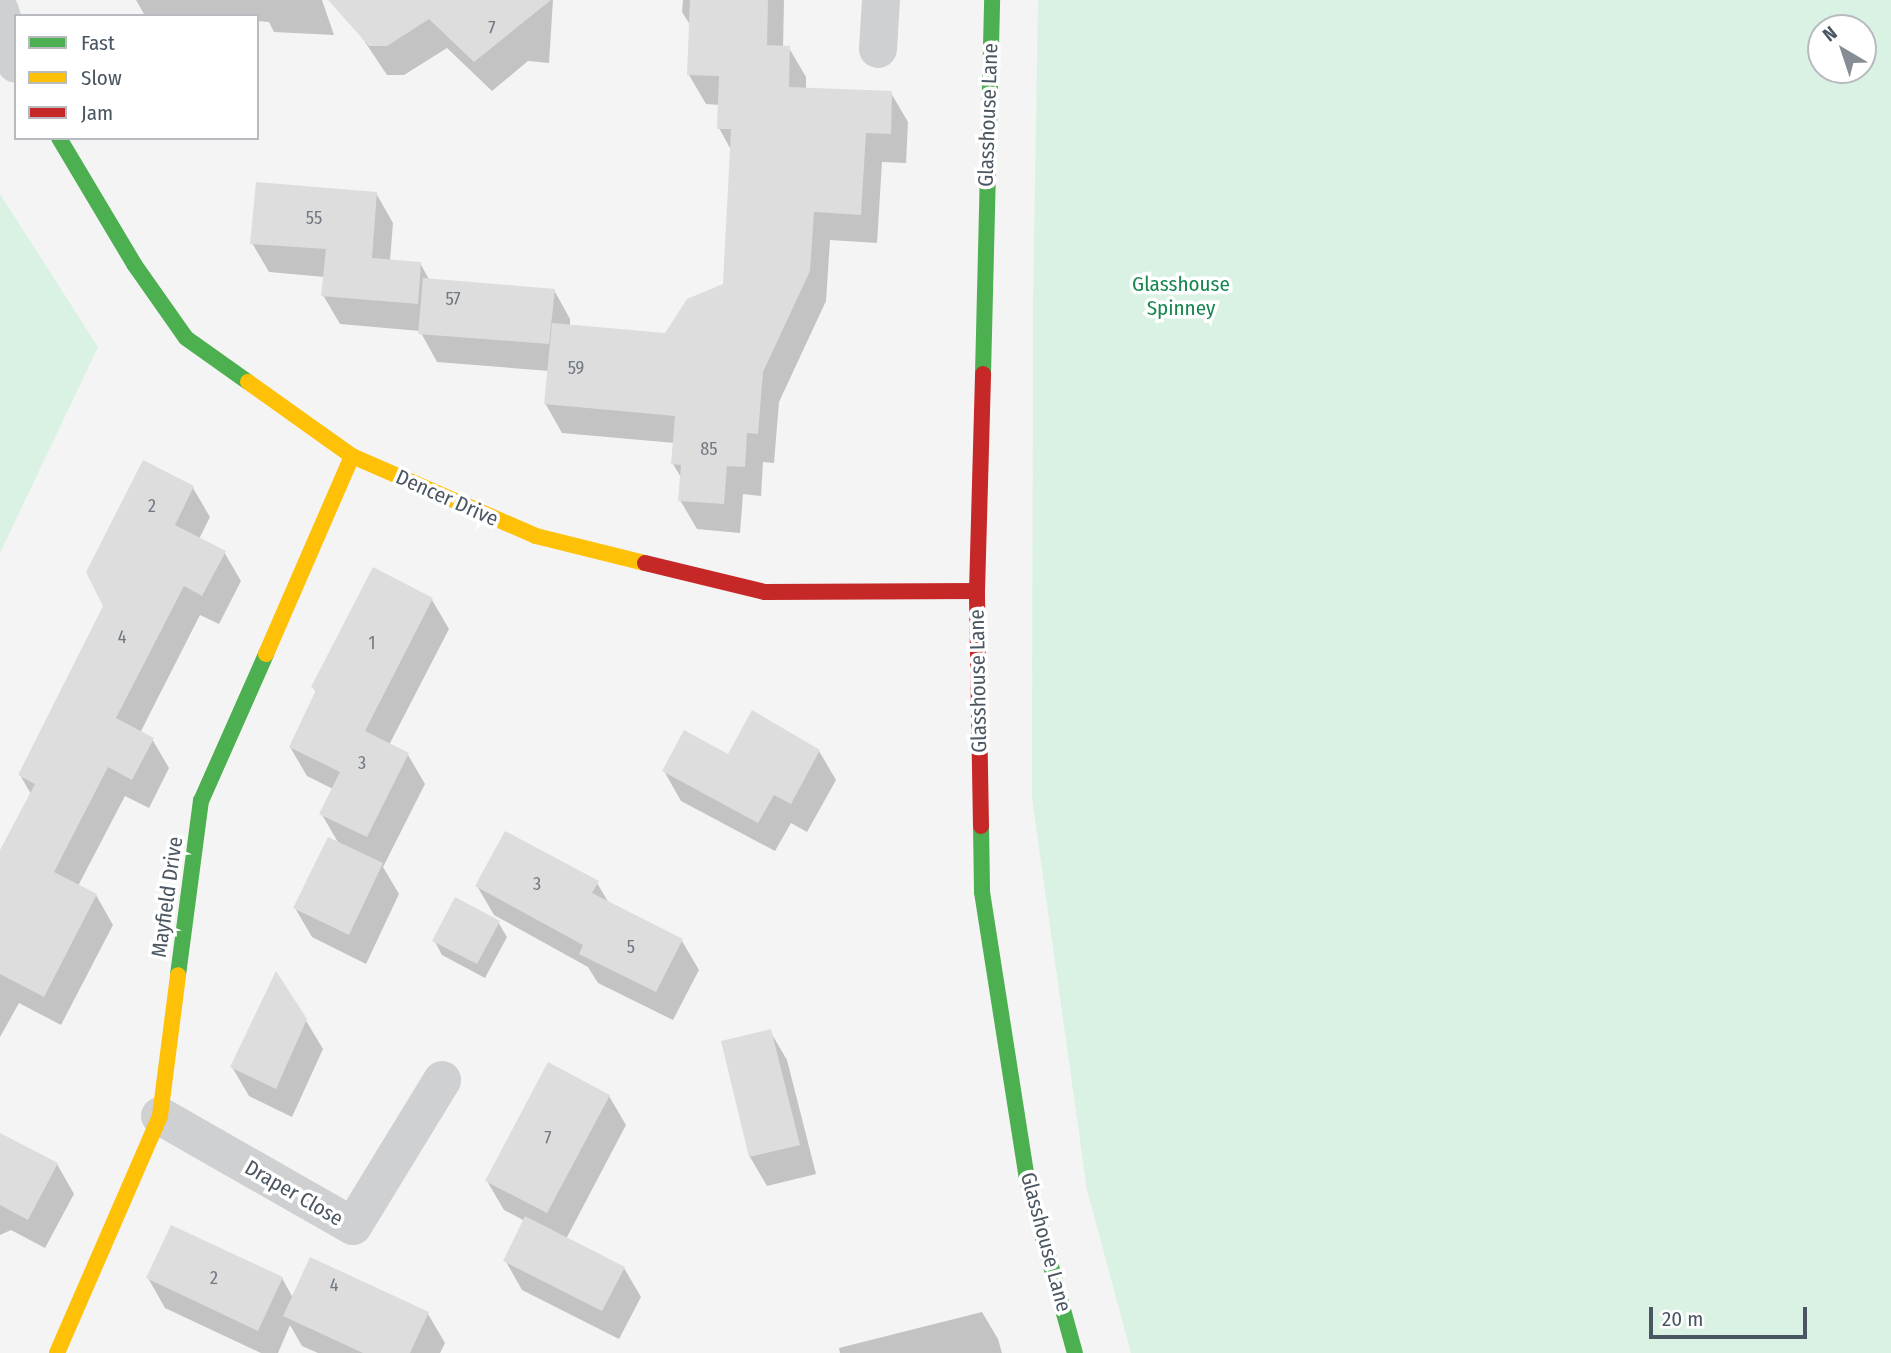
<!DOCTYPE html>
<html>
<head>
<meta charset="utf-8">
<style>
  body { margin:0 }
  #map { position:relative; width:1891px; height:1353px; overflow:hidden; background:#f4f4f4; font-family:"Fira Sans Condensed",sans-serif }
  div>[style] { position:absolute }
  .green>* { inset:0; background:#d9f2e3 }
  .shadow>* { inset:0; background:#0003 }
  .building>* { inset:0; background:#ddddde }
  .street>* { height:38px; margin:-19px; padding:0 19px; transform-origin:19px; border-radius:19px; background:#ced0d2 }
  .fast>* { height:16px; margin:-8px; padding:0 8px; transform-origin:8px; border-radius:8px; background:#4caf50 }
  .slow>* { height:16px; margin:-8px; padding:0 8px; transform-origin:8px; border-radius:8px; background:#ffc107 }
  .jam>* { height:16px; margin:-8px; padding:0 8px; transform-origin:8px; border-radius:8px; background:#c62828 }
  span { translate:-50% -50%; white-space:nowrap; text-align:center; line-height:1.15; -webkit-text-stroke:7px #fff; paint-order:stroke }
  .number-label { font-size:18px; color:#707881 }
  .number-label span { -webkit-text-stroke-width:0 }
  .street-label { font-size:21px; color:#4a5661 }
  .park-label { font-size:21px; color:#17864f }
  .legend { position:absolute; left:14px; top:14px; width:245px; height:126px; box-sizing:border-box; background:#fff; border:2px solid #b7bbc0; margin:0; padding:9px 12px; list-style:none; font-size:21px; color:#4a5661 }
  .legend li { display:flex; align-items:center; gap:14px; height:35px }
  .legend b { width:35px; border:2px solid #b7bbc0 }
  .north { position:absolute; left:1807px; top:14px; width:70px; height:70px; box-sizing:border-box; background:#fff; border:2px solid #b7bbc0; border-radius:50%; rotate:321deg; font-size:19px; font-weight:700; line-height:28px; text-align:center; color:#4a5661 }
  .north::after { content:''; display:block; margin:auto; width:24px; height:32px; background:#868d94; clip-path:polygon(50% 0,100% 100%,50% 72%,0 100%) }
  .scale { position:absolute; left:1649px; top:1307px; width:158px; height:32px; box-sizing:border-box; border:4px solid #4a5661; border-top:0; padding-left:9px; font-size:21px; line-height:24px; white-space:nowrap; color:#4a5661; -webkit-text-stroke:5px #fff; paint-order:stroke }
</style>
</head>
<body>
<div id="map">
  <div class="green">
    <div style="clip-path:polygon(evenodd,1038px 0,1891px 0,1891px 1353px,1131px 1353px,1087px 1190px,1032px 798px,1033px 306px,1038px 0,1863px 28px,1863px 70px,1821px 70px,1821px 28px,1863px 28px)"></div>
    <div style="clip-path:polygon(0 194px,98px 347px,0 553px)"></div>
  </div>
  <div class="shadow">
    <div style="clip-path:polygon(136px 0,322px 0,334px 35px,274px 32px,269px 22px,257px 21px,257px 16px,144px 14px)"></div>
    <div style="clip-path:polygon(361px 0,553px 0,549px 63px,528px 61px,492px 91px,447px 48px,404px 75px,387px 75px,359px 33px)"></div>
    <div style="clip-path:polygon(683px 0,784px 0,783px 48px,789px 48px,806px 77px,806px 90px,891px 93px,908px 122px,906px 163px,882px 162px,877px 243px,830px 240px,826px 301px,779px 402px,774px 463px,763px 462px,761px 496px,743px 494px,740px 533px,697px 529px,680px 500px,682px 479px,673px 464px,675px 443px,562px 433px,545px 403px,549px 371px,437px 362px,420px 331px,340px 324px,323px 295px,325px 277px,269px 272px,252px 243px,376px 193px,393px 223px,390px 261px,420px 263px,430px 281px,554px 290px,570px 319px,570px 326px,666px 335px,725px 285px,731px 150px,719px 128px,720px 105px,706px 104px,689px 75px,691px 26px,682px 12px)"></div>
    <div style="clip-path:polygon(144px 463px,193px 488px,210px 517px,199px 539px,224px 552px,241px 581px,219px 624px,200px 615px,140px 733px,152px 739px,169px 768px,149px 808px,125px 796px,78px 886px,96px 895px,113px 925px,61px 1025px,19px 1003px,0 1037px,0 854px,31px 794px,20px 775px,105px 606px)"></div>
    <div style="clip-path:polygon(432px 600px,449px 629px,389px 745px,408px 755px,425px 784px,383px 867px,399px 894px,366px 964px,312px 937px,295px 908px,339px 844px,321px 813px,333px 789px,307px 776px,290px 747px,317px 694px,313px 687px)"></div>
    <div style="clip-path:polygon(753px 712px,819px 751px,836px 780px,807px 832px,791px 823px,775px 851px,681px 801px,664px 771px,729px 756px)"></div>
    <div style="clip-path:polygon(597px 883px,610px 905px,682px 941px,699px 970px,673px 1020px,598px 983px,588px 967px,494px 915px,477px 886px)"></div>
    <div style="clip-path:polygon(498px 922px,507px 937px,485px 978px,442px 955px,434px 940px)"></div>
    <div style="clip-path:polygon(305px 1019px,323px 1049px,292px 1117px,249px 1096px,232px 1067px)"></div>
    <div style="clip-path:polygon(770px 1031px,787px 1060px,816px 1174px,767px 1186px,750px 1157px,723px 1043px)"></div>
    <div style="clip-path:polygon(609px 1096px,626px 1125px,566px 1239px,624px 1268px,641px 1297px,619px 1339px,522px 1290px,505px 1260px,525px 1221px,504px 1210px,487px 1181px)"></div>
    <div style="clip-path:polygon(0 1135px,57px 1164px,74px 1194px,45px 1248px,11px 1230px,0 1235px)"></div>
    <div style="clip-path:polygon(148px 1278px,282px 1278px,293px 1298px,428px 1314px,445px 1343px,440px 1353px,318px 1353px,302px 1346px,290px 1325px,278px 1353px,261px 1353px,165px 1308px)"></div>
    <div style="clip-path:polygon(982px 1312px,998px 1339px,1002px 1353px,840px 1353px,839px 1348px)"></div>
  </div>
  <div class="building">
    <div style="clip-path:polygon(328px 0,551px 0,474px 62px,429px 19px,387px 46px,369px 46px)"></div>
    <div style="clip-path:polygon(690px 0,768px 0,767px 45px,790px 46px,789px 87px,892px 91px,891px 134px,866px 133px,861px 215px,814px 212px,810px 271px,763px 372px,758px 434px,747px 433px,745px 467px,727px 466px,724px 504px,678px 501px,681px 465px,671px 464px,675px 416px,544px 404px,552px 323px,665px 333px,687px 299px,723px 284px,731px 129px,717px 129px,719px 76px,687px 75px)"></div>
    <div style="clip-path:polygon(256px 182px,377px 192px,372px 258px,421px 262px,418px 304px,321px 296px,326px 249px,250px 244px)"></div>
    <div style="clip-path:polygon(423px 278px,555px 289px,549px 344px,418px 334px)"></div>
    <div style="clip-path:polygon(143px 460px,194px 486px,175px 525px,226px 551px,202px 596px,184px 586px,116px 718px,154px 738px,132px 780px,108px 767px,54px 872px,97px 894px,44px 997px,0 974px,0 850px,35px 784px,18px 775px,103px 606px,86px 572px)"></div>
    <div style="clip-path:polygon(373px 567px,433px 598px,365px 731px,409px 753px,367px 837px,319px 814px,340px 772px,289px 747px,316px 690px,311px 687px)"></div>
    <div style="clip-path:polygon(752px 710px,820px 750px,791px 804px,774px 795px,758px 823px,662px 771px,684px 730px,728px 754px)"></div>
    <div style="clip-path:polygon(505px 831px,599px 881px,592px 893px,683px 939px,656px 992px,579px 954px,583px 945px,475px 886px)"></div>
    <div style="clip-path:polygon(328px 837px,383px 863px,349px 935px,293px 908px)"></div>
    <div style="clip-path:polygon(455px 897px,500px 921px,477px 964px,432px 941px)"></div>
    <div style="clip-path:polygon(276px 971px,307px 1019px,276px 1089px,230px 1067px)"></div>
    <div style="clip-path:polygon(771px 1029px,800px 1145px,749px 1157px,721px 1041px)"></div>
    <div style="clip-path:polygon(548px 1062px,610px 1095px,547px 1213px,485px 1181px)"></div>
    <div style="clip-path:polygon(0 1133px,58px 1163px,28px 1220px,0 1205px)"></div>
    <div style="clip-path:polygon(525px 1216px,625px 1267px,602px 1311px,503px 1261px)"></div>
    <div style="clip-path:polygon(171px 1225px,283px 1277px,258px 1331px,146px 1278px)"></div>
    <div style="clip-path:polygon(310px 1257px,429px 1312px,410px 1353px,363px 1353px,283px 1316px)"></div>
  </div>
  <div class="street">
    <div style="left:0;top:11px;width:55px;rotate:73.2deg"></div>
    <div style="left:878px;top:49px;width:49px;rotate:-86.5deg"></div>
    <div style="left:160px;top:1116px;width:222px;rotate:29.7deg"></div>
    <div style="left:353px;top:1226px;width:171px;rotate:-58.6deg"></div>
  </div>
  <div class="fast">
    <div style="left:59px;top:138px;width:147px;rotate:59.2deg"></div>
    <div style="left:134px;top:264px;width:90px;rotate:54.9deg"></div>
    <div style="left:186px;top:338px;width:76px;rotate:35.4deg"></div>
    <div style="left:983px;top:374px;width:374px;rotate:-88.6deg"></div>
    <div style="left:981px;top:826px;width:66px;rotate:89.1deg"></div>
    <div style="left:982px;top:892px;width:291px;rotate:81.1deg"></div>
    <div style="left:1027px;top:1179px;width:180px;rotate:74.6deg"></div>
    <div style="left:178px;top:975px;width:176px;rotate:-82.5deg"></div>
    <div style="left:201px;top:801px;width:161px;rotate:-66.1deg"></div>
  </div>
  <div class="slow">
    <div style="left:248px;top:382px;width:128px;rotate:35.4deg"></div>
    <div style="left:352px;top:456px;width:201px;rotate:23.5deg"></div>
    <div style="left:536px;top:536px;width:112px;rotate:13.9deg"></div>
    <div style="left:266px;top:654px;width:216px;rotate:-66.5deg"></div>
    <div style="left:57px;top:1353px;width:258px;rotate:-66.5deg"></div>
    <div style="left:160px;top:1116px;width:142px;rotate:-82.7deg"></div>
  </div>
  <div class="jam">
    <div style="left:645px;top:563px;width:123px;rotate:13.6deg"></div>
    <div style="left:765px;top:592px;width:212px;rotate:-0.3deg"></div>
    <div style="left:981px;top:826px;width:235px;rotate:-91deg"></div>
    <div style="left:977px;top:591px;width:217px;rotate:-88.4deg"></div>
  </div>
  <div class="number-label">
    <span style="left:492px;top:28px">7</span>
    <span style="left:314px;top:218px">55</span>
    <span style="left:453px;top:299px">57</span>
    <span style="left:576px;top:368px">59</span>
    <span style="left:709px;top:449px">85</span>
    <span style="left:152px;top:506px">2</span>
    <span style="left:122px;top:637px">4</span>
    <span style="left:372px;top:643px">1</span>
    <span style="left:362px;top:763px">3</span>
    <span style="left:537px;top:884px">3</span>
    <span style="left:631px;top:947px">5</span>
    <span style="left:548px;top:1138px">7</span>
    <span style="left:214px;top:1278px">2</span>
    <span style="left:334px;top:1285px">4</span>
  </div>
  <div class="street-label">
    <span style="left:988px;top:115px;rotate:-88deg">Glasshouse Lane</span>
    <span style="left:447px;top:498px;rotate:24deg">Dencer Drive</span>
    <span style="left:978px;top:681px;rotate:-91deg">Glasshouse Lane</span>
    <span style="left:167px;top:897px;rotate:-82deg">Mayfield Drive</span>
    <span style="left:294px;top:1193px;rotate:30deg">Draper Close</span>
    <span style="left:1046px;top:1242px;rotate:75deg">Glasshouse Lane</span>
  </div>
  <div class="park-label">
    <span style="left:1181px;top:296px">Glasshouse<br>Spinney</span>
  </div>
  <ul class="legend">
  <li><b style="height:9px;background:#4caf50"></b>Fast</li>
  <li><b style="height:9px;background:#ffc107"></b>Slow</li>
  <li><b style="height:9px;background:#c62828"></b>Jam</li>
  </ul>
  <div class="north">N</div>
  <div class="scale">20 m</div>
</div>
</body>
</html>
